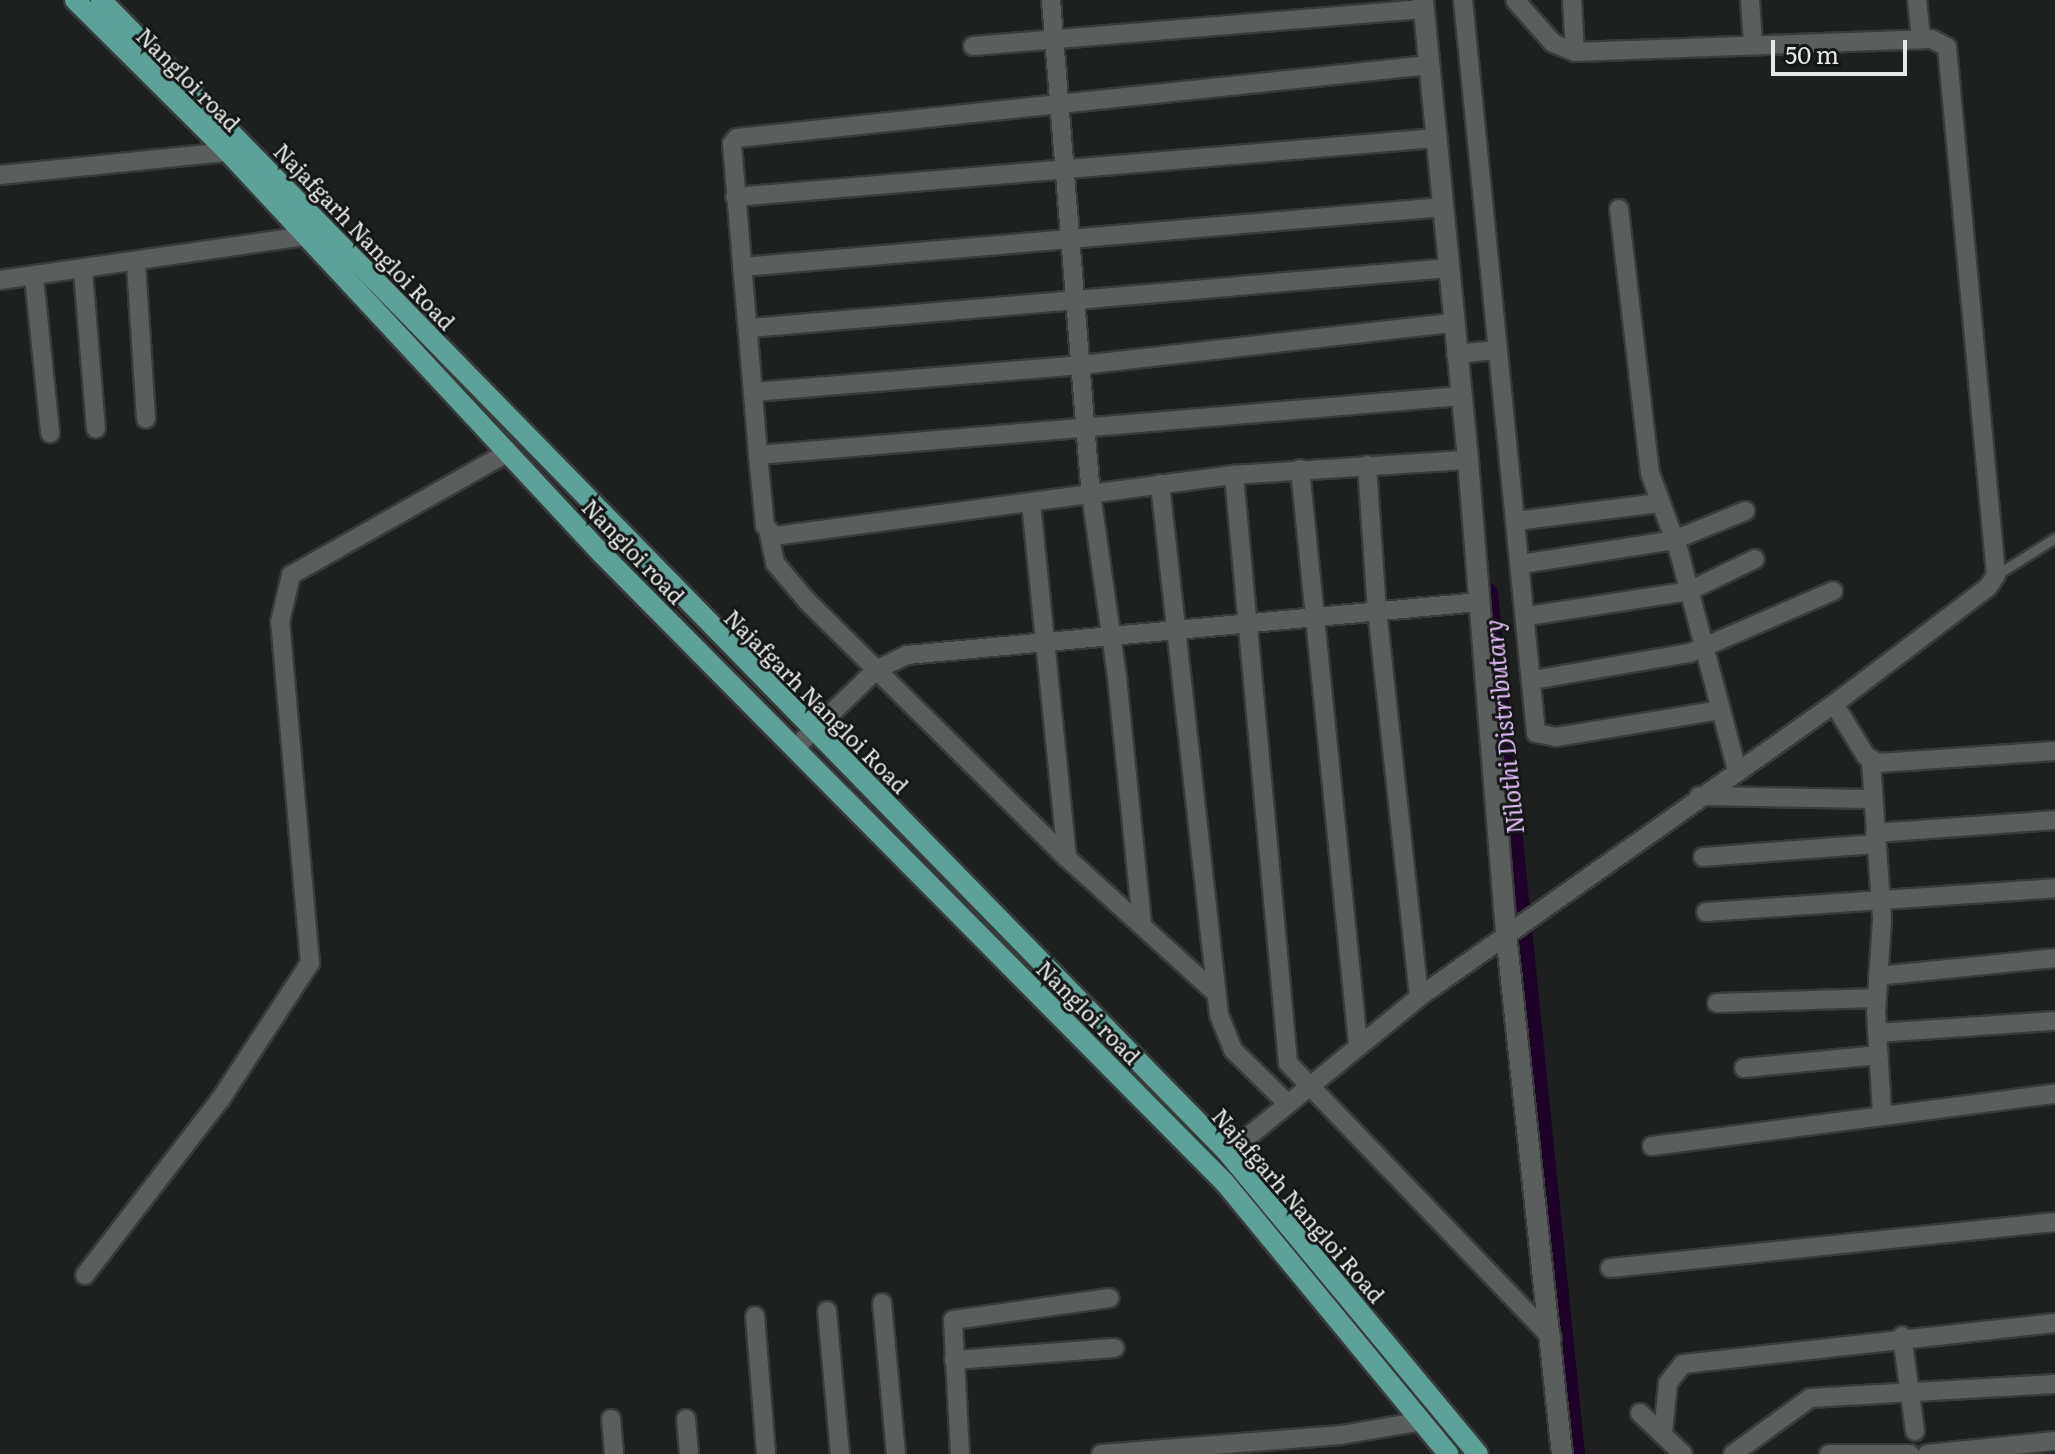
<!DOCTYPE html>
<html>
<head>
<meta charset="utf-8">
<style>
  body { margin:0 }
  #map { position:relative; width:2055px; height:1454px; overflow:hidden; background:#1d201f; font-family:Literata,serif }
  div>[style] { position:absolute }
  .canal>* { height:20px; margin:-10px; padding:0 10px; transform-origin:10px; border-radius:10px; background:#1d0129 }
  .roads { filter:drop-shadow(2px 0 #383b3a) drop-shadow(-2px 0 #383b3a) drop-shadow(0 2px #383b3a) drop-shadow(0 -2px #383b3a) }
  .service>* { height:9px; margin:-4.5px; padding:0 4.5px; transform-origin:4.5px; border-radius:4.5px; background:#5a5e5d }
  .minor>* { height:18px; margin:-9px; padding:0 9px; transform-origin:9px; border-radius:9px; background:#5a5e5d }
  .tertiary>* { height:20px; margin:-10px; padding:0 10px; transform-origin:10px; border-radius:10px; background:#5a5e5d }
  .primary>* { height:20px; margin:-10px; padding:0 10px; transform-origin:10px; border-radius:10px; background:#5ca298 }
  span { translate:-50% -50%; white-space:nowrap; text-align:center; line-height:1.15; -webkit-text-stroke:6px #141716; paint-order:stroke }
  .street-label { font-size:22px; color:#e6e8e7 }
  .water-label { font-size:24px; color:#e5bef9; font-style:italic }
  .scale { position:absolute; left:1771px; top:40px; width:136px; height:36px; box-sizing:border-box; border:4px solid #e6e8e7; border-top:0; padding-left:10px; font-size:24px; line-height:28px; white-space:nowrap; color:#e6e8e7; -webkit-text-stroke:6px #141716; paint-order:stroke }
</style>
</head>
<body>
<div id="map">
  <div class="canal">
    <div style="left:1488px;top:593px;width:865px;rotate:84.23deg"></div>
  </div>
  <div class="roads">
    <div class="service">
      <div style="left:1996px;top:575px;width:70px;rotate:-32.1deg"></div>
    </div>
    <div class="minor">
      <div style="left:1051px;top:0;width:496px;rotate:85.4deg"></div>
      <div style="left:1091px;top:494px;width:185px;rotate:81.9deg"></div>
      <div style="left:1117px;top:677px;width:248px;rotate:84.2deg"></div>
      <div style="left:1463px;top:0;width:737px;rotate:84.31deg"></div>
      <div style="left:1536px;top:733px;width:20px;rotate:11deg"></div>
      <div style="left:1556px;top:737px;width:166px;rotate:-9.3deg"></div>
      <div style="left:1572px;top:0;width:52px;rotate:86.7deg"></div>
      <div style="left:1750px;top:0;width:43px;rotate:86deg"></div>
      <div style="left:1917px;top:0;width:39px;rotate:84deg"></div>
      <div style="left:973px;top:46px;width:453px;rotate:-4.7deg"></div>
      <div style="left:1429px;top:65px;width:696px;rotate:173.98deg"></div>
      <div style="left:737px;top:138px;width:8px;rotate:130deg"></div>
      <div style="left:732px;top:144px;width:312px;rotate:85.2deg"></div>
      <div style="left:758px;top:455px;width:71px;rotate:84.4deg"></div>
      <div style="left:765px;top:526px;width:14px;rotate:45deg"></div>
      <div style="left:775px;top:536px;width:463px;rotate:-7.6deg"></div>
      <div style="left:1234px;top:475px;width:234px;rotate:-3.7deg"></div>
      <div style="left:0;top:175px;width:229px;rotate:-5.8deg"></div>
      <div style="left:735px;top:197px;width:703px;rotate:-4.81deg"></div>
      <div style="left:1619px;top:209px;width:266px;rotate:83.3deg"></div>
      <div style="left:1650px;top:473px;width:84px;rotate:69.8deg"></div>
      <div style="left:1679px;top:552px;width:226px;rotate:75.1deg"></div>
      <div style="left:136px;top:264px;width:155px;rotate:86.3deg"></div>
      <div style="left:742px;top:267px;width:704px;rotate:-4.89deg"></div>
      <div style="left:83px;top:271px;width:158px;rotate:85.3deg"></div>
      <div style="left:34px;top:277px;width:157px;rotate:84.1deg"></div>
      <div style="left:0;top:280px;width:309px;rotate:-8.2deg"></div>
      <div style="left:306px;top:236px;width:12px;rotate:-48deg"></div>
      <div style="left:750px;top:328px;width:702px;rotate:-4.91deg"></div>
      <div style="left:1456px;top:354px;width:41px;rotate:-5.6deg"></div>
      <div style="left:754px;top:392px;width:329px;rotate:-4.7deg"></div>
      <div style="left:1082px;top:365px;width:373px;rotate:-6.5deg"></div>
      <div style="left:758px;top:455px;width:705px;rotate:-4.8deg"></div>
      <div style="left:1367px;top:465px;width:145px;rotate:86.1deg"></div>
      <div style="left:1377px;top:610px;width:389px;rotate:83.8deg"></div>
      <div style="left:1300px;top:469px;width:578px;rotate:84.24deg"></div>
      <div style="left:1234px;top:475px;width:590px;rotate:84.75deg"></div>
      <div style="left:1288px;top:1063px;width:381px;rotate:46.2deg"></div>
      <div style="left:1160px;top:484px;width:534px;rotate:83.66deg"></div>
      <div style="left:1219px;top:1015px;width:38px;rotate:68deg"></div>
      <div style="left:1233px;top:1050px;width:74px;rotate:44.5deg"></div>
      <div style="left:1031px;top:503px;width:357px;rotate:84.2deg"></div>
      <div style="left:1516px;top:521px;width:144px;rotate:-7.2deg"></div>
      <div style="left:769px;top:534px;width:30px;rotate:78deg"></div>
      <div style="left:775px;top:563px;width:50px;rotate:49.9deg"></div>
      <div style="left:807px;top:601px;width:366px;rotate:44.7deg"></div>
      <div style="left:1067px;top:858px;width:201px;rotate:42.2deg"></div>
      <div style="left:1521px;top:564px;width:155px;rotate:-8.9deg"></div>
      <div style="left:1674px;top:540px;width:77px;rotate:-22.2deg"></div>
      <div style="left:1528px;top:616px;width:163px;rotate:-8.8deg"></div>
      <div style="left:1689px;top:591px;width:73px;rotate:-25.9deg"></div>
      <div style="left:1533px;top:680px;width:159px;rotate:-9.8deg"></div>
      <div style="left:1690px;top:653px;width:156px;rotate:-23.4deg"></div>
      <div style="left:1834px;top:704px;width:61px;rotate:58.4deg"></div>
      <div style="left:1866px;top:756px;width:14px;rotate:30deg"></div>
      <div style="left:1878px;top:763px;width:177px;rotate:-3.9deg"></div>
      <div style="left:794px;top:749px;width:114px;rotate:-43.9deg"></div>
      <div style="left:876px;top:670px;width:34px;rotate:-26deg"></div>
      <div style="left:907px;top:655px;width:573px;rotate:-5.3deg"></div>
      <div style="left:1871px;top:761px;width:159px;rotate:86deg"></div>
      <div style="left:1882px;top:920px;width:92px;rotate:93.7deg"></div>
      <div style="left:1876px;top:1012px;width:102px;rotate:86.6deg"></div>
      <div style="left:1699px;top:796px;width:174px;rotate:1deg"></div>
      <div style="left:1875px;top:833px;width:180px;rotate:-4.1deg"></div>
      <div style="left:1703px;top:857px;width:173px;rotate:-4.3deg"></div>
      <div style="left:1706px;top:912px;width:350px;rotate:-3.9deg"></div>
      <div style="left:1878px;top:976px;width:178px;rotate:-5.8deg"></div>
      <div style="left:1717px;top:1003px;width:159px;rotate:-1.8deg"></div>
      <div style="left:1877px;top:1033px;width:178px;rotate:-3.9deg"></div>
      <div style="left:1744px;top:1068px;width:135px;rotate:-5.5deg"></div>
      <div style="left:1652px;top:1146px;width:406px;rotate:-7.4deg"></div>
      <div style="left:1228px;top:1153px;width:247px;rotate:-39.2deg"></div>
      <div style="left:1419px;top:997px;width:508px;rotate:-35.22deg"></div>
      <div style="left:1834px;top:704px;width:193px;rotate:-37.2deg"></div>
      <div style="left:1988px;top:587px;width:14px;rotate:-56deg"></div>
      <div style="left:1996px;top:575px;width:530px;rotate:-95.3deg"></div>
      <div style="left:1947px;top:47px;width:18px;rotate:-153deg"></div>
      <div style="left:1931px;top:39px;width:356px;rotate:177.9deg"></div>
      <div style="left:1575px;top:52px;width:24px;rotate:-158deg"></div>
      <div style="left:1553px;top:43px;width:57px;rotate:-131.5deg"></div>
      <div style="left:1610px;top:1268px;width:447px;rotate:-5.9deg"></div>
      <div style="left:85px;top:1275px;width:221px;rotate:-52.4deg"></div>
      <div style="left:220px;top:1100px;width:164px;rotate:-56.7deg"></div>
      <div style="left:310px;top:963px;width:342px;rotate:-95deg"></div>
      <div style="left:280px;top:622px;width:48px;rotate:-76.8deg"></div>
      <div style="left:291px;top:575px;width:249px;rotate:-29.5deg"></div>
      <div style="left:882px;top:1303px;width:152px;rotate:84.7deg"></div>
      <div style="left:827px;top:1311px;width:144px;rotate:84.8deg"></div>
      <div style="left:755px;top:1316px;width:138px;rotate:85.4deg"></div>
      <div style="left:1902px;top:1336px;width:96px;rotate:82.2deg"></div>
      <div style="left:954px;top:1360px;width:161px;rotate:-4.3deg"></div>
      <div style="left:1640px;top:1413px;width:59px;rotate:43.6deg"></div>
      <div style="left:611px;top:1419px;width:35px;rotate:85deg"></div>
      <div style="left:686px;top:1419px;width:35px;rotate:85deg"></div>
      <div style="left:1663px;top:1433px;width:50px;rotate:-84.3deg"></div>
      <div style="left:1668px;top:1383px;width:24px;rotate:-52deg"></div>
      <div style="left:1683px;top:1364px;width:374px;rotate:-6.3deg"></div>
      <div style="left:960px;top:1454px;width:134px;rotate:-93deg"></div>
      <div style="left:953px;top:1320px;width:158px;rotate:-8deg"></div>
      <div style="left:1101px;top:1454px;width:241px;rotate:-4.5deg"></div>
      <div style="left:1341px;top:1435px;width:82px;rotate:-9.8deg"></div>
      <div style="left:1733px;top:1454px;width:95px;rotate:-36deg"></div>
      <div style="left:1810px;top:1398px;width:245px;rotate:-3.3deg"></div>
      <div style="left:1829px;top:1454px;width:81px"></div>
      <div style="left:1927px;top:1454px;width:129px;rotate:-5.8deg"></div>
    </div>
    <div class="tertiary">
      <div style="left:1423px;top:0;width:462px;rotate:84.4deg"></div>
      <div style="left:1468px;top:460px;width:475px;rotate:85.4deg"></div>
      <div style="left:1506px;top:933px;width:524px;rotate:83.87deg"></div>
    </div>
    <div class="primary">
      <div style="left:75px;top:0;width:216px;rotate:44.8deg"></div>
      <div style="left:228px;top:152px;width:549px;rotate:47.07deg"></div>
      <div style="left:602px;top:554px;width:885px;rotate:45.27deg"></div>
      <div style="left:1225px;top:1183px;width:351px;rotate:50.5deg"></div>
      <div style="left:101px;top:0;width:1612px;rotate:45.65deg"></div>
      <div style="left:1228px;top:1153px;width:391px;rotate:50.3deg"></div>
    </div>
  </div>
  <div class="street-label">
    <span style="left:189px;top:79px;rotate:45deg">Nangloi road</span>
    <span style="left:365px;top:236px;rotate:46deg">Najafgarh Nangloi Road</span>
    <span style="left:634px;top:551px;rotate:46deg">Nangloi road</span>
    <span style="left:817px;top:701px;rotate:45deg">Najafgarh Nangloi Road</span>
    <span style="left:1089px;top:1012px;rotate:45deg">Nangloi road</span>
    <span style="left:1299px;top:1205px;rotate:49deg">Najafgarh Nangloi Road</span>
  </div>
  <div class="water-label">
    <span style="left:1503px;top:727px;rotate:-96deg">Nilothi Distributary</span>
  </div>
  <div class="scale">50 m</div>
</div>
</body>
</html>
